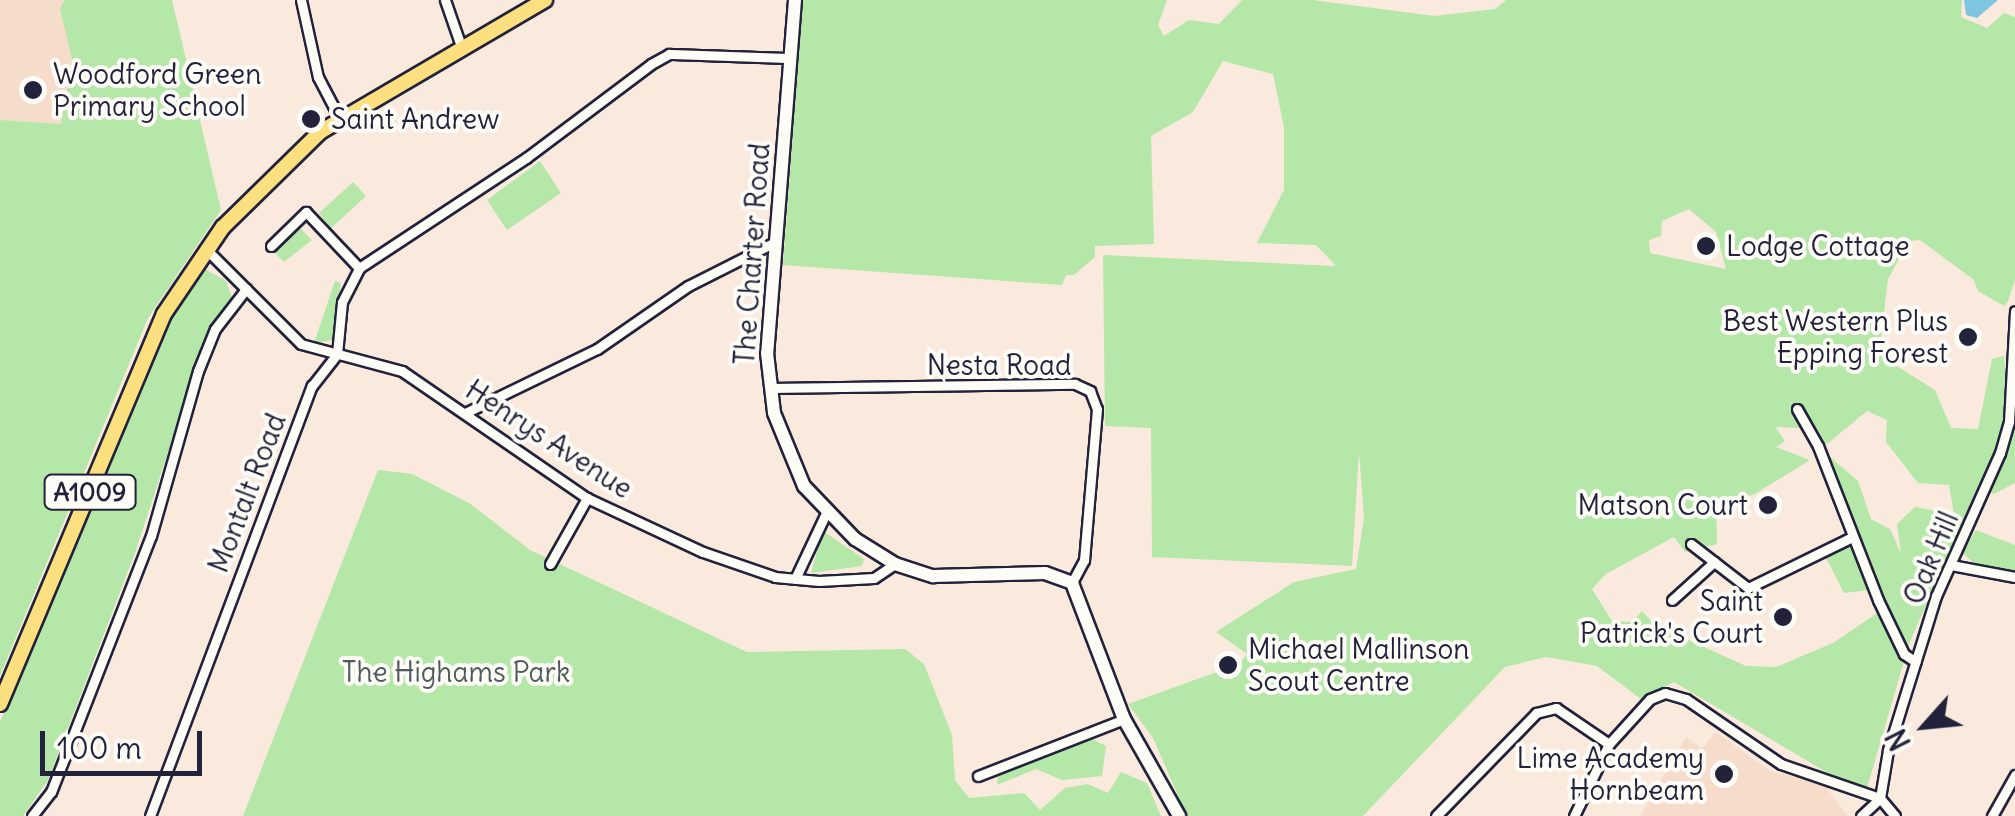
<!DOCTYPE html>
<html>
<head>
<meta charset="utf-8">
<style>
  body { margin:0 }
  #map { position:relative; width:2015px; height:816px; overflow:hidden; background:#f9eadd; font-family:Delius,sans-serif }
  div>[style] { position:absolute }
  .built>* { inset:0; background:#f6ddcb }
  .green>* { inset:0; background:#b5e7a8 }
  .water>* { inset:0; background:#7ec5df }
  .roads { filter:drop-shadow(2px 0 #22223b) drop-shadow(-2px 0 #22223b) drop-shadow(0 2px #22223b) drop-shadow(0 -2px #22223b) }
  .street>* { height:9px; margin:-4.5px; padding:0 4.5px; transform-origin:4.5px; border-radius:4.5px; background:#fdfcf7 }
  .secondary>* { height:12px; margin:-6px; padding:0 6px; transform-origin:6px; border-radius:6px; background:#fdfcf7 }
  .primary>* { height:14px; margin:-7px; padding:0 7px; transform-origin:7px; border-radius:7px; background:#fce080 }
  .dots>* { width:28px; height:28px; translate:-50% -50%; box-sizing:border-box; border:5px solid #fdfcf7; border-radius:50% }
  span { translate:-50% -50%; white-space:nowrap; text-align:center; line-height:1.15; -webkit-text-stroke:8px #fdfcf7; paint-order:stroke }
  .shield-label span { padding:2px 8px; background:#fdfcf7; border:2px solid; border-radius:8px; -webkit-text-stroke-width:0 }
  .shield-label { font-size:25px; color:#22223b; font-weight:700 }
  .poi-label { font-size:28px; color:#22223b }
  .left { translate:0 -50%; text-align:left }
  .right { translate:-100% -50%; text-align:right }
  .street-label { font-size:28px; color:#22223b }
  .park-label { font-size:28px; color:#4e5d5c }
  .north { position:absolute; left:1875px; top:676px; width:100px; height:100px; -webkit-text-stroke:8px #fdfcf7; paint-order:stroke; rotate:243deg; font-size:28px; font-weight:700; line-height:40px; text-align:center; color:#22223b }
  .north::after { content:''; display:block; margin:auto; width:35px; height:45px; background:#22223b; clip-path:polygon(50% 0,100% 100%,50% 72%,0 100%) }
  .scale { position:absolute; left:40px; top:731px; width:162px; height:45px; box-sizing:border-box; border:5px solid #22223b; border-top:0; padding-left:12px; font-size:30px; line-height:35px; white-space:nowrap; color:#22223b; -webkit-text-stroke:8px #fdfcf7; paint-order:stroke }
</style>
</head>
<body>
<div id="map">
  <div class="built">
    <div style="clip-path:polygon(0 0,62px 0,72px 59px,61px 124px,0 120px)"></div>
    <div style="clip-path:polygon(1716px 732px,1769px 770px,1825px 786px,1848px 816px,1640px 816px,1686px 737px,1702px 748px)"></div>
  </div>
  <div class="green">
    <div style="clip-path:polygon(64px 0,172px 0,221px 210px,148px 318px,0 676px,0 120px,61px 124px,72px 59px,60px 9px)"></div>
    <div style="clip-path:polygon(evenodd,803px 0,1167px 0,1158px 25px,1164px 36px,1189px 20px,1219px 24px,1242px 0,1313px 0,1434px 16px,1495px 9px,1506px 0,1962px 0,1961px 17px,1987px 28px,2004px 13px,2015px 17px,2015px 280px,2008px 301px,2004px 306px,1978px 291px,1974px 280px,1920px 240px,1909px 241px,1888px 279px,1879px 355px,1935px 390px,1951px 428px,1978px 429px,1992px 359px,2004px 356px,2006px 376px,2015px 377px,2015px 483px,1994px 494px,1977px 488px,1909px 644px,1865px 795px,1674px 682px,1641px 699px,1597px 666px,1546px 657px,1505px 667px,1363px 816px,1187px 816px,1153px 738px,1128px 704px,1239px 664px,1247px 654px,1216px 632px,1294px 582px,1356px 569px,1364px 518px,1359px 452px,1352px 566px,1152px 557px,1151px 428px,1105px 426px,1103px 255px,1336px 266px,1316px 245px,1257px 243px,1284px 190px,1284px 127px,1273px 74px,1223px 61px,1193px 112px,1151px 136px,1154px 244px,1095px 246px,1095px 257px,1074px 275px,1066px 275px,1062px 285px,783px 265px,803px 0,1689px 209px,1716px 232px,1726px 269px,1650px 253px,1649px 240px,1661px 236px,1662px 221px,1689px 209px,803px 0,1867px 411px,1887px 420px,1886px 442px,1918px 483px,1949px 485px,1954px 514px,1915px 507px,1897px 524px,1901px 553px,1890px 529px,1871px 519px,1858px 481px,1830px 457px,1826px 476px,1850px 545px,1826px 558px,1844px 593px,1879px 589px,1879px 612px,1833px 643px,1776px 667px,1746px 666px,1655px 625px,1642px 611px,1632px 622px,1612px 621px,1592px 589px,1606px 574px,1674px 537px,1685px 552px,1717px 544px,1716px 499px,1753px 495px,1810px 460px,1776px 447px,1785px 441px,1775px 427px,1802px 428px,1827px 444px,1867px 411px)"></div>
    <div style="clip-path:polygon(540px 161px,561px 193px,507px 230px,487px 200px)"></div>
    <div style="clip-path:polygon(353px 182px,366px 196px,331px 228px,319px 213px)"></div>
    <div style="clip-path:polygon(300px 228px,312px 240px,284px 262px,275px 253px)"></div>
    <div style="clip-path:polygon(203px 268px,226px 281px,232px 297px,209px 327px,135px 553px,48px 780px,23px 816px,0 816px,0 722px,168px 317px)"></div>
    <div style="clip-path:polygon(335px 281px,341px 283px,334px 340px,314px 343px)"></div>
    <div style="clip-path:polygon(378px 470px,412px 474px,469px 503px,530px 550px,747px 652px,905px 649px,924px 664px,952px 735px,955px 780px,969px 798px,1024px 793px,1040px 810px,1065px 788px,1088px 784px,1108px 793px,1121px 772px,1147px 783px,1161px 816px,243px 816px)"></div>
    <div style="clip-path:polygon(1976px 530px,2015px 545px,2015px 571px,1978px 566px,1962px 553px)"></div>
    <div style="clip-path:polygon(823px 531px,864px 559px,862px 566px,811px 573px)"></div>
    <div style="clip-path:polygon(1088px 737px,1106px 746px,1102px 776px,1062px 780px,1036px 769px,997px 785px,998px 774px)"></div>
  </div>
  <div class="water">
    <div style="clip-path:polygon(1964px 0,1998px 0,1977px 18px,1966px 15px)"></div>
  </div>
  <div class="roads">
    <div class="street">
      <div style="left:301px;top:0;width:79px;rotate:77.6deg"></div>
      <div style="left:318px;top:77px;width:47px;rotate:62.4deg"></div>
      <div style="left:445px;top:0;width:52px;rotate:70.9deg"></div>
      <div style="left:271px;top:246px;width:49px;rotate:-44.2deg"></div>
      <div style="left:306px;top:212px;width:77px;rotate:46.6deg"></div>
      <div style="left:206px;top:249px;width:134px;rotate:45deg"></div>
      <div style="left:301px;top:344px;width:105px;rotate:15deg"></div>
      <div style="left:402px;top:371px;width:224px;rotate:34.5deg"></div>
      <div style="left:587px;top:498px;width:128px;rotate:25deg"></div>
      <div style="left:703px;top:552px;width:76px;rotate:19.1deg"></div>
      <div style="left:775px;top:577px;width:44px;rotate:5.2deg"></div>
      <div style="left:819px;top:581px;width:55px;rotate:-3.1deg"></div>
      <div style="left:874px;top:578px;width:25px;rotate:-34deg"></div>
      <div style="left:337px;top:354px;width:52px;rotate:-84.5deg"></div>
      <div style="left:342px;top:302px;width:38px;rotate:-63deg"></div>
      <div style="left:359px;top:268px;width:200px;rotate:-33.4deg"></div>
      <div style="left:526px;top:158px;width:156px;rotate:-36.9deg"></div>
      <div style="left:651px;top:64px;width:21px;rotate:-29deg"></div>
      <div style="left:669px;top:54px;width:121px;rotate:1.9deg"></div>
      <div style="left:770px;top:388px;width:305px;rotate:-0.8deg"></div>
      <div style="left:1075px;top:384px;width:17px;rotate:25deg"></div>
      <div style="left:1090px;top:391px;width:19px;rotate:69deg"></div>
      <div style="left:1097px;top:409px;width:152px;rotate:94.9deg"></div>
      <div style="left:1084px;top:560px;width:26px;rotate:118deg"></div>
      <div style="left:1797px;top:409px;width:43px;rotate:60.4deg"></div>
      <div style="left:1818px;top:446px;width:165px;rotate:68.7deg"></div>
      <div style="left:1878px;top:600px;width:60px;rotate:64.3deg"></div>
      <div style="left:1904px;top:654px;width:14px;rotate:34deg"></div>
      <div style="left:465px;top:413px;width:147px;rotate:-25.9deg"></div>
      <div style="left:597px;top:349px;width:111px;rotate:-34.7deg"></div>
      <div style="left:688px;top:286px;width:97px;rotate:-26.8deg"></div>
      <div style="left:1691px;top:544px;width:72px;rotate:37.7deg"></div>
      <div style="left:1748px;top:588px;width:114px;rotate:-26.1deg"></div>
      <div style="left:550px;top:564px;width:76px;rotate:-60.7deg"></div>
      <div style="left:1951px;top:565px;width:65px;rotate:10.6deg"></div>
      <div style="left:795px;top:579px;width:73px;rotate:-64.8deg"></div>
      <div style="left:1672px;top:600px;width:57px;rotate:-42.1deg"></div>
      <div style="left:978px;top:776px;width:157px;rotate:-21.3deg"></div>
      <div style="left:32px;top:816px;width:31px;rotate:-52deg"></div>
      <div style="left:51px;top:792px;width:275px;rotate:-68.7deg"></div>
      <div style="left:151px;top:536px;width:172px;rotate:-74.1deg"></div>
      <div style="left:198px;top:371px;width:45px;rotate:-68deg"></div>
      <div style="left:215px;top:329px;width:51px;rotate:-52.2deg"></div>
      <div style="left:150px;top:816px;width:460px;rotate:-69.4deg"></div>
      <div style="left:312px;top:386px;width:41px;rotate:-52deg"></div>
      <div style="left:1436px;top:816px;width:144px;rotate:-45.8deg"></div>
      <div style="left:1536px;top:713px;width:21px;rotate:-14deg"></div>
      <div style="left:1556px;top:708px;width:64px;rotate:34.2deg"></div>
      <div style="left:1574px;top:816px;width:80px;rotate:-64.1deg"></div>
      <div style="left:1609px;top:744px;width:61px;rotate:-47.7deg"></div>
      <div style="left:1650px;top:699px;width:16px;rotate:-22deg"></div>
      <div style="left:1665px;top:693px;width:22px;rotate:16deg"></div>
      <div style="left:1686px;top:699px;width:115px;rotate:34.4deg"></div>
      <div style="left:1781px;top:764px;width:105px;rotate:19deg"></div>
      <div style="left:1861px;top:816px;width:26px;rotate:-43deg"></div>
      <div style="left:1895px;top:816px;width:23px;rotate:-130deg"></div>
      <div style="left:1880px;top:798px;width:49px;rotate:-80.5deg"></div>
      <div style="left:1888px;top:750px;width:161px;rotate:-72.7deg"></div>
      <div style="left:1936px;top:596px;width:157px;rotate:-65.9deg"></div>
      <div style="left:2000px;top:453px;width:32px;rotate:-74deg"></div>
      <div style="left:2009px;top:422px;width:111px;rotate:-86.9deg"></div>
      <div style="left:1992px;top:816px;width:47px;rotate:-60.7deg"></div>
    </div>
    <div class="secondary">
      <div style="left:795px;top:0;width:354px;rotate:94.5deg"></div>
      <div style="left:767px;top:353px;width:60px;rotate:83.3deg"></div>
      <div style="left:774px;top:413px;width:79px;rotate:67.7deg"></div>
      <div style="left:804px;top:486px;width:74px;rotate:46.1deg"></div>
      <div style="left:855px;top:539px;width:47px;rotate:32deg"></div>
      <div style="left:895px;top:564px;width:40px;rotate:18deg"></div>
      <div style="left:933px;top:576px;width:112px;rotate:-1.5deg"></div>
      <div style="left:1045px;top:573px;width:29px;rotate:20deg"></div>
      <div style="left:1072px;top:583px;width:146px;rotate:69.1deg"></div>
      <div style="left:1124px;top:719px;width:112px;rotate:60.4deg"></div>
    </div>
    <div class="primary">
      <div style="left:0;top:704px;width:423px;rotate:-67.2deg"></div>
      <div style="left:164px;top:314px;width:105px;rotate:-55.9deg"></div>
      <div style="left:223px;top:227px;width:136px;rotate:-44.4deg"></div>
      <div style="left:320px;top:132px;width:261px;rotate:-30.4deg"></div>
    </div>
  </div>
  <div class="dots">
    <div style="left:33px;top:90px;background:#22223b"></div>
    <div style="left:311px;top:119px;background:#22223b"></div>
    <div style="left:1706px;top:246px;background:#22223b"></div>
    <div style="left:1968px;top:337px;background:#22223b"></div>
    <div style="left:1768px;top:505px;background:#22223b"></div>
    <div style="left:1783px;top:617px;background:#22223b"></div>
    <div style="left:1228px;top:665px;background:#22223b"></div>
    <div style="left:1724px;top:774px;background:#22223b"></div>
  </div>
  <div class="shield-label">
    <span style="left:90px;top:492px">A1009</span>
  </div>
  <div class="poi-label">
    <span class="left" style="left:53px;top:90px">Woodford Green<br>Primary School</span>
    <span class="left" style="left:331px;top:119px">Saint Andrew</span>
    <span class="left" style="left:1726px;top:246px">Lodge Cottage</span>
    <span class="right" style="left:1948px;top:337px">Best Western Plus<br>Epping Forest</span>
    <span class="right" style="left:1748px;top:505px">Matson Court</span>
    <span class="right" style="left:1763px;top:617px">Saint<br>Patrick's Court</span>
    <span class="left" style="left:1248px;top:665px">Michael Mallinson<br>Scout Centre</span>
    <span class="right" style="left:1704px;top:774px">Lime Academy<br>Hornbeam</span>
  </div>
  <div class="street-label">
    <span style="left:752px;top:254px;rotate:-86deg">The Charter Road</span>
    <span style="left:999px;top:365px">Nesta Road</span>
    <span style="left:549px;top:439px;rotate:33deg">Henrys Avenue</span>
    <span style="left:247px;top:493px;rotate:-69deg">Montalt Road</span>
    <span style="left:1931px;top:558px;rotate:-67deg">Oak Hill</span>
  </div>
  <div class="park-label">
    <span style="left:456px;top:672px">The Highams Park</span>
  </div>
  <div class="north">N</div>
  <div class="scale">100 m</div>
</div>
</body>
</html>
